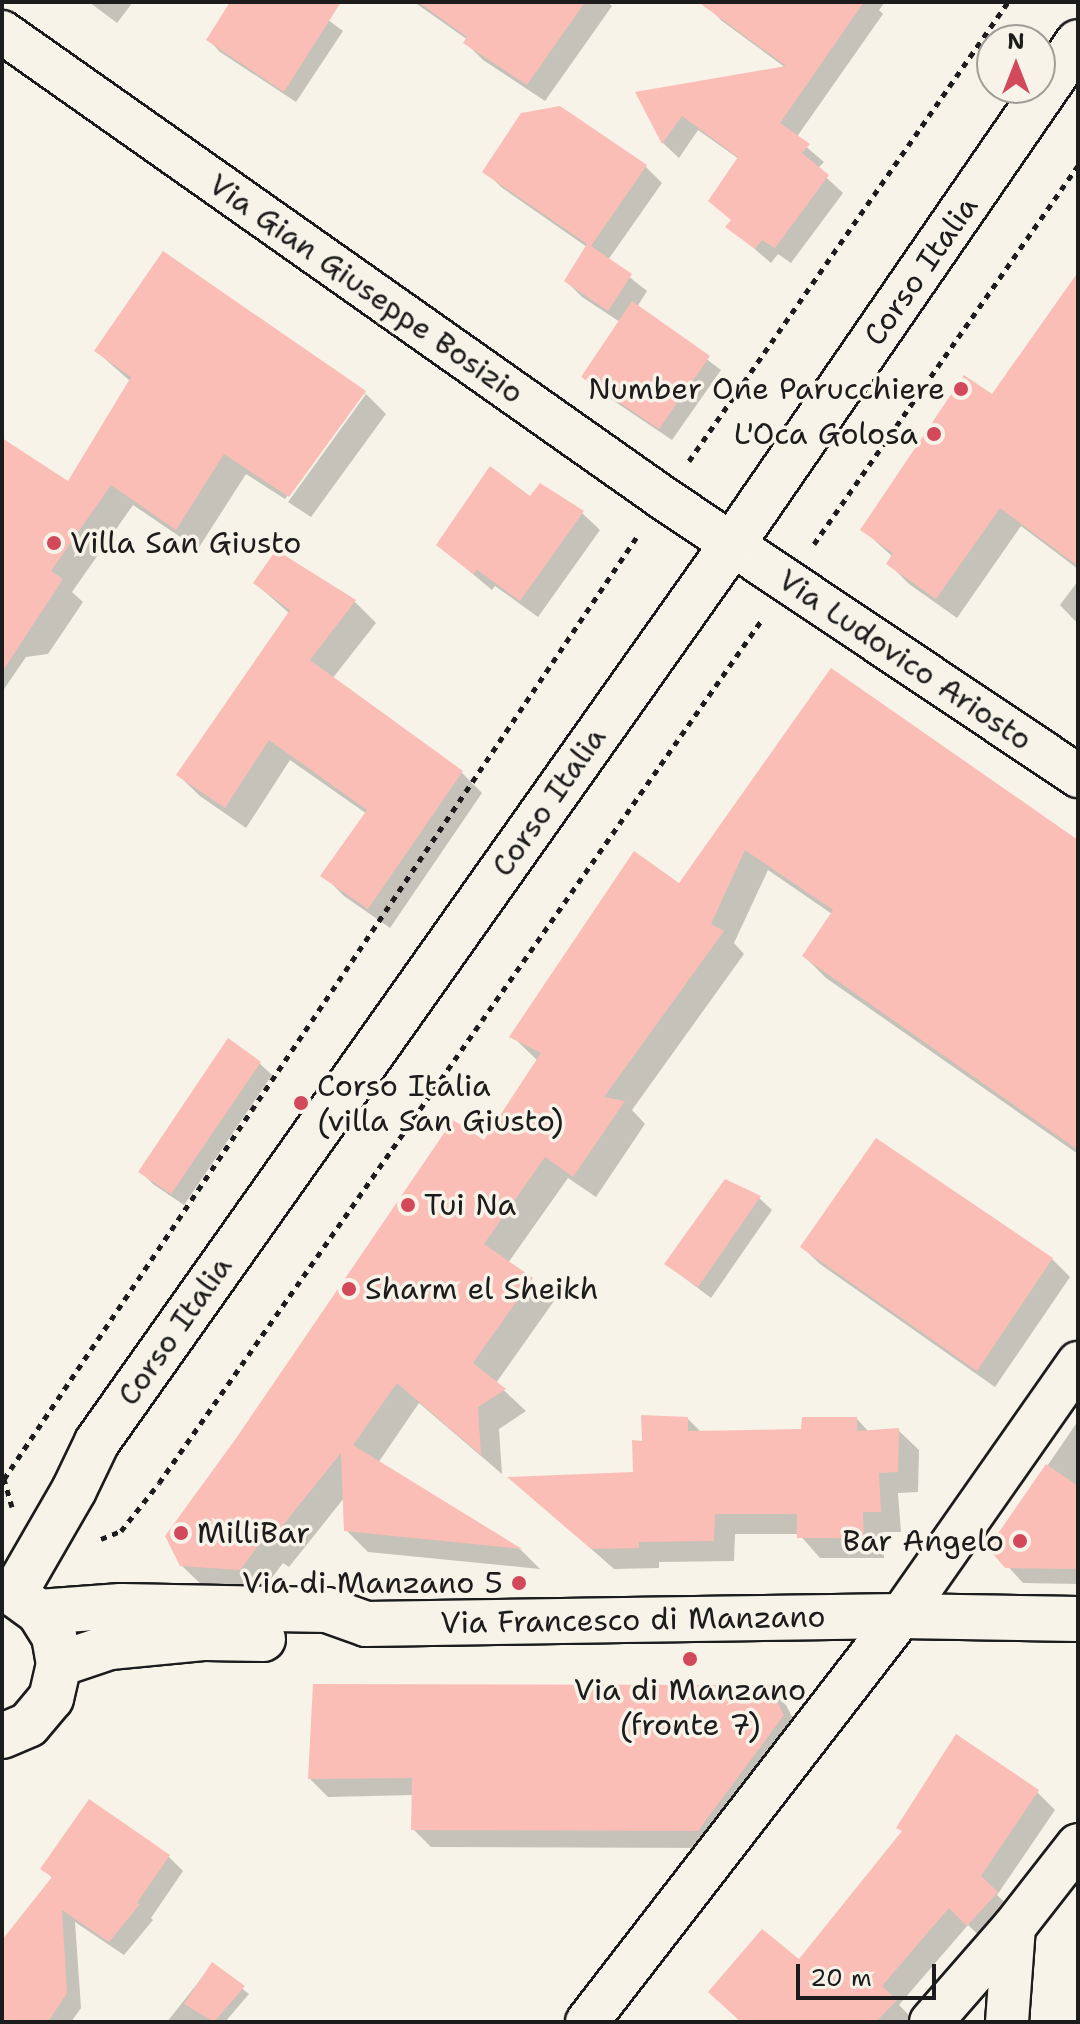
<!DOCTYPE html>
<html>
<head>
<meta charset="utf-8">
<style>
  body { margin:0 }
  #map { position:relative; width:1080px; height:2024px; overflow:hidden; background:#f7f3e8; font-family:"Shantell Sans",sans-serif }
  div>[style] { position:absolute }
  .shadow>* { inset:0; background:#0003 }
  .building>* { inset:0; background:#fabeb6 }
  .path>* { height:5px; margin-top:-2.5px; transform-origin:0; background:repeating-linear-gradient(90deg,#1c1c1c 0 6px,transparent 0 12px) }
  .roads { filter:drop-shadow(2px 0 #1c1c1c) drop-shadow(-2px 0 #1c1c1c) drop-shadow(0 2px #1c1c1c) drop-shadow(0 -2px #1c1c1c) }
  .street>* { height:42px; margin:-21px; padding:0 21px; transform-origin:21px; border-radius:21px; background:#f7f3e8 }
  .secondary>* { height:44px; margin:-22px; padding:0 22px; transform-origin:22px; border-radius:22px; background:#f7f3e8 }
  .primary>* { height:44px; margin:-22px; padding:0 22px; transform-origin:22px; border-radius:22px; background:#f7f3e8 }
  .dots>* { width:22px; height:22px; translate:-50% -50%; box-sizing:border-box; border:4px solid #f7f3e8; border-radius:50% }
  span { translate:-50% -50%; white-space:nowrap; text-align:center; line-height:1.15; -webkit-text-stroke:7px #f7f3e8; paint-order:stroke }
  .street-label { font-size:30px; color:#1c1c1c }
  .poi-label { font-size:30px; color:#1c1c1c }
  .right { translate:-100% -50%; text-align:right }
  .left { translate:0 -50%; text-align:left }
  .frame { position:absolute; inset:0; border:4px solid #1c1c1c; pointer-events:none }
  .north { position:absolute; left:976px; top:24px; width:80px; height:80px; box-sizing:border-box; background:#f7f3e8; border:2px solid #9f9d96; border-radius:50%; rotate:0deg; font-size:22px; font-weight:700; line-height:32px; text-align:center; color:#1c1c1c }
  .north::after { content:''; display:block; margin:auto; width:28px; height:36px; background:#d1495b; clip-path:polygon(50% 0,100% 100%,50% 72%,0 100%) }
  .scale { position:absolute; left:796px; top:1964px; width:140px; height:36px; box-sizing:border-box; border:4px solid #1c1c1c; border-top:0; padding-left:10px; font-size:24px; line-height:28px; white-space:nowrap; color:#1c1c1c; -webkit-text-stroke:6px #f7f3e8; paint-order:stroke }
</style>
</head>
<body>
<div id="map">
  <div class="shadow">
    <div style="clip-path:polygon(89px 2px,133px 2px,117px 23px)"></div>
    <div style="clip-path:polygon(233px 2px,304px 2px,343px 31px,296px 102px,220px 52px,208px 39px)"></div>
    <div style="clip-path:polygon(414px 2px,607px 2px,612px 6px,545px 101px,483px 60px,466px 43px,468px 40px)"></div>
    <div style="clip-path:polygon(708px 2px,885px 2px,879px 10px,883px 14px,796px 138px,824px 162px,817px 169px,843px 193px,791px 263px,778px 254px,771px 263px,728px 226px,733px 221px,711px 201px,739px 159px,698px 130px,679px 158px,663px 143px,638px 94px,786px 68px,722px 21px,706px 5px)"></div>
    <div style="clip-path:polygon(559px 108px,646px 167px,662px 183px,608px 260px,647px 291px,637px 307px,721px 370px,672px 440px,596px 389px,584px 377px,620px 322px,582px 297px,566px 281px,587px 247px,501px 187px,485px 171px)"></div>
    <div style="clip-path:polygon(164px 254px,366px 394px,361px 394px,285px 499px,246px 474px,198px 549px,133px 505px,72px 592px,83px 602px,48px 654px,26px 657px,2px 692px,2px 440px,68px 484px,130px 381px,96px 351px)"></div>
    <div style="clip-path:polygon(1078px 276px,1078px 569px,1021px 526px,957px 618px,909px 584px,889px 564px,893px 557px,862px 529px,992px 397px)"></div>
    <div style="clip-path:polygon(366px 394px,386px 414px,311px 517px,288px 502px)"></div>
    <div style="clip-path:polygon(530px 498px,582px 513px,600px 530px,538px 617px,495px 586px,492px 590px,438px 545px)"></div>
    <div style="clip-path:polygon(277px 553px,355px 602px,376px 623px,332px 679px,461px 772px,482px 793px,390px 928px,344px 896px,323px 875px,367px 814px,290px 760px,246px 828px,200px 796px,178px 775px,290px 614px,255px 583px)"></div>
    <div style="clip-path:polygon(1078px 581px,1078px 624px,1060px 605px)"></div>
    <div style="clip-path:polygon(831px 670px,1078px 841px,1078px 1154px,826px 978px,804px 956px,832px 914px,768px 870px,734px 943px,744px 954px,632px 1110px,645px 1124px,596px 1197px,568px 1178px,508px 1263px,554px 1301px,496px 1383px,526px 1411px,499px 1429px,502px 1474px,419px 1403px,378px 1463px,521px 1550px,540px 1569px,368px 1552px,346px 1530px,344px 1498px,289px 1567px,283px 1563px,262px 1591px,204px 1587px,181px 1565px,485px 1142px,538px 1061px,512px 1036px,680px 886px)"></div>
    <div style="clip-path:polygon(259px 1063px,272px 1075px,184px 1205px,153px 1184px,141px 1172px)"></div>
    <div style="clip-path:polygon(759px 1198px,772px 1210px,711px 1298px,666px 1264px)"></div>
    <div style="clip-path:polygon(802px 1247px,1052px 1259px,1070px 1277px,995px 1387px,820px 1264px)"></div>
    <div style="clip-path:polygon(688px 1419px,701px 1432px,803px 1431px,857px 1419px,869px 1432px,898px 1430px,919px 1450px,918px 1492px,898px 1493px,901px 1532px,883px 1532px,884px 1558px,820px 1558px,799px 1534px,735px 1534px,734px 1561px,659px 1562px,659px 1568px,614px 1569px,512px 1479px,635px 1474px,644px 1443px)"></div>
    <div style="clip-path:polygon(1078px 1421px,1078px 1584px,1023px 1583px,991px 1548px)"></div>
    <div style="clip-path:polygon(767px 1687px,786px 1705px,801px 1734px,716px 1848px,431px 1847px,413px 1829px,413px 1795px,328px 1797px,310px 1779px)"></div>
    <div style="clip-path:polygon(1037px 1792px,1055px 1810px,997px 1895px,1014px 1911px,986px 1942px,968px 1925px,899px 2005px,913px 2019px,910px 2022px,742px 2022px,800px 1962px)"></div>
    <div style="clip-path:polygon(90px 1802px,169px 1857px,183px 1871px,151px 1918px,153px 1920px,124px 1955px,75px 1922px,81px 2008px,71px 2022px,2px 2022px,2px 1943px,53px 1879px,43px 1868px)"></div>
    <div style="clip-path:polygon(212px 1965px,249px 1994px,225px 2022px,167px 2022px)"></div>
  </div>
  <div class="building">
    <div style="clip-path:polygon(230px 2px,341px 2px,284px 92px,206px 40px)"></div>
    <div style="clip-path:polygon(418px 2px,585px 2px,527px 85px,463px 43px,467px 37px)"></div>
    <div style="clip-path:polygon(698px 2px,864px 2px,780px 123px,810px 144px,802px 153px,829px 175px,775px 248px,762px 240px,755px 249px,725px 227px,731px 220px,708px 201px,738px 157px,682px 116px,662px 144px,635px 92px,786px 66px)"></div>
    <div style="clip-path:polygon(560px 106px,647px 165px,591px 246px,632px 274px,608px 311px,564px 281px,587px 244px,482px 172px,521px 113px)"></div>
    <div style="clip-path:polygon(163px 251px,366px 391px,289px 497px,224px 454px,176px 530px,111px 485px,51px 571px,63px 579px,2px 672px,2px 438px,68px 481px,131px 377px,94px 351px)"></div>
    <div style="clip-path:polygon(1078px 272px,1078px 566px,1000px 508px,936px 599px,886px 564px,893px 553px,860px 530px,964px 375px,992px 394px)"></div>
    <div style="clip-path:polygon(632px 301px,710px 356px,659px 429px,581px 377px)"></div>
    <div style="clip-path:polygon(490px 466px,530px 496px,540px 483px,584px 511px,520px 601px,477px 570px,473px 574px,436px 545px)"></div>
    <div style="clip-path:polygon(276px 550px,356px 600px,310px 660px,463px 771px,368px 909px,320px 876px,367px 810px,269px 740px,225px 808px,176px 775px,290px 610px,253px 583px)"></div>
    <div style="clip-path:polygon(831px 668px,1078px 840px,1078px 1150px,802px 956px,833px 910px,745px 850px,711px 924px,724px 931px,604px 1097px,625px 1101px,573px 1177px,545px 1157px,484px 1244px,533px 1278px,473px 1363px,506px 1389px,478px 1407px,481px 1455px,397px 1383px,353px 1445px,522px 1549px,344px 1531px,341px 1453px,266px 1546px,261px 1542px,240px 1570px,180px 1566px,165px 1536px,237px 1437px,453px 1120px,484px 1140px,541px 1053px,509px 1037px,634px 851px,679px 883px)"></div>
    <div style="clip-path:polygon(228px 1038px,261px 1062px,171px 1194px,138px 1172px)"></div>
    <div style="clip-path:polygon(876px 1138px,1053px 1258px,977px 1371px,800px 1247px)"></div>
    <div style="clip-path:polygon(725px 1179px,761px 1196px,698px 1287px,664px 1264px)"></div>
    <div style="clip-path:polygon(641px 1415px,688px 1417px,688px 1431px,801px 1429px,802px 1417px,857px 1417px,857px 1431px,899px 1428px,898px 1472px,879px 1473px,881px 1512px,863px 1512px,864px 1538px,797px 1538px,797px 1514px,715px 1514px,714px 1541px,639px 1542px,639px 1548px,591px 1549px,507px 1477px,633px 1472px,632px 1440px,642px 1441px)"></div>
    <div style="clip-path:polygon(1046px 1464px,1078px 1486px,1078px 1569px,1005px 1568px,988px 1548px)"></div>
    <div style="clip-path:polygon(313px 1684px,768px 1685px,784px 1715px,698px 1831px,411px 1830px,412px 1778px,308px 1779px)"></div>
    <div style="clip-path:polygon(956px 1734px,1039px 1790px,981px 1876px,998px 1892px,967px 1926px,949px 1908px,882px 1986px,897px 2000px,876px 2022px,741px 2022px,708px 1992px,762px 1929px,799px 1959px,902px 1831px,896px 1828px)"></div>
    <div style="clip-path:polygon(89px 1799px,170px 1855px,137px 1903px,140px 1904px,109px 1942px,62px 1910px,67px 1993px,48px 2022px,2px 2022px,2px 1940px,52px 1877px,40px 1869px)"></div>
    <div style="clip-path:polygon(212px 1962px,245px 1986px,214px 2022px,184px 2004px)"></div>
  </div>
  <div class="path">
    <div style="left:689px;top:461px;width:559px;rotate:-55.2deg"></div>
    <div style="left:814px;top:544px;width:461px;rotate:-55.1deg"></div>
    <div style="left:12px;top:1507px;width:29px;rotate:-106deg"></div>
    <div style="left:4px;top:1479px;width:1137px;rotate:-56.11deg"></div>
    <div style="left:101px;top:1539px;width:22px;rotate:-22deg"></div>
    <div style="left:121px;top:1531px;width:61px;rotate:-51.6deg"></div>
    <div style="left:159px;top:1483px;width:1055px;rotate:-55.07deg"></div>
  </div>
  <div class="roads">
    <div class="street">
      <div style="left:2px;top:32px;width:809px;rotate:35.18deg"></div>
      <div style="left:663px;top:498px;width:500px;rotate:33.8deg"></div>
      <div style="left:587px;top:2022px;width:513px;rotate:-52.28deg"></div>
      <div style="left:901px;top:1616px;width:309px;rotate:-55deg"></div>
      <div style="left:931px;top:2022px;width:126px;rotate:-48.9deg"></div>
      <div style="left:1014px;top:1927px;width:104px;rotate:-52deg"></div>
      <div style="left:1007px;top:2022px;width:95px;rotate:-85.8deg"></div>
    </div>
    <div class="secondary">
      <div style="left:14px;top:1594px;width:120px;rotate:-60deg"></div>
      <div style="left:74px;top:1490px;width:53px;rotate:-64.4deg"></div>
      <div style="left:97px;top:1442px;width:1101px;rotate:-54.72deg"></div>
      <div style="left:733px;top:543px;width:608px;rotate:-55.45deg"></div>
    </div>
    <div class="primary">
      <div style="left:2px;top:1591px;width:12px;rotate:14deg"></div>
      <div style="left:14px;top:1594px;width:31px;rotate:36deg"></div>
      <div style="left:39px;top:1612px;width:28px;rotate:58deg"></div>
      <div style="left:54px;top:1636px;width:28px;rotate:80deg"></div>
      <div style="left:59px;top:1664px;width:35px;rotate:103deg"></div>
      <div style="left:51px;top:1698px;width:35px;rotate:130deg"></div>
      <div style="left:28px;top:1725px;width:28px;rotate:157deg"></div>
      <div style="left:39px;top:1612px;width:82px;rotate:-4.2deg"></div>
      <div style="left:121px;top:1606px;width:206px;rotate:1.1deg"></div>
      <div style="left:327px;top:1610px;width:41px;rotate:19.7deg"></div>
      <div style="left:366px;top:1624px;width:535px;rotate:-0.86deg"></div>
      <div style="left:901px;top:1616px;width:177px;rotate:1deg"></div>
      <div style="left:59px;top:1664px;width:54px;rotate:-18.4deg"></div>
      <div style="left:110px;top:1647px;width:96px;rotate:-5.4deg"></div>
      <div style="left:206px;top:1638px;width:57px;rotate:1deg"></div>
    </div>
  </div>
  <div class="dots">
    <div style="left:961px;top:389px;background:#d1495b"></div>
    <div style="left:934px;top:434px;background:#d1495b"></div>
    <div style="left:54px;top:543px;background:#d1495b"></div>
    <div style="left:301px;top:1103px;background:#d1495b"></div>
    <div style="left:408px;top:1205px;background:#d1495b"></div>
    <div style="left:349px;top:1289px;background:#d1495b"></div>
    <div style="left:181px;top:1533px;background:#d1495b"></div>
    <div style="left:1020px;top:1541px;background:#d1495b"></div>
    <div style="left:519px;top:1583px;background:#d1495b"></div>
    <div style="left:690px;top:1659px;background:#d1495b"></div>
  </div>
  <div class="street-label">
    <span style="left:921px;top:271px;rotate:-55deg">Corso Italia</span>
    <span style="left:366px;top:289px;rotate:35deg">Via Gian Giuseppe Bosizio</span>
    <span style="left:905px;top:660px;rotate:34deg">Via Ludovico Ariosto</span>
    <span style="left:549px;top:802px;rotate:-55deg">Corso Italia</span>
    <span style="left:175px;top:1331px;rotate:-55deg">Corso Italia</span>
    <span style="left:633px;top:1620px;rotate:-1deg">Via Francesco di Manzano</span>
  </div>
  <div class="poi-label">
    <span class="right" style="left:945px;top:389px">Number One Parucchiere</span>
    <span class="right" style="left:918px;top:434px">L'Oca Golosa</span>
    <span class="left" style="left:70px;top:543px">Villa San Giusto</span>
    <span class="left" style="left:317px;top:1103px">Corso Italia<br>(villa San Giusto)</span>
    <span class="left" style="left:424px;top:1205px">Tui Na</span>
    <span class="left" style="left:365px;top:1289px">Sharm el Sheikh</span>
    <span class="left" style="left:197px;top:1533px">MilliBar</span>
    <span class="right" style="left:1004px;top:1541px">Bar Angelo</span>
    <span class="right" style="left:503px;top:1583px">Via di Manzano 5</span>
    <span style="left:690px;top:1707px">Via di Manzano<br>(fronte 7)</span>
  </div>
  <div class="frame"></div>
  <div class="north">N</div>
  <div class="scale">20 m</div>
</div>
</body>
</html>
